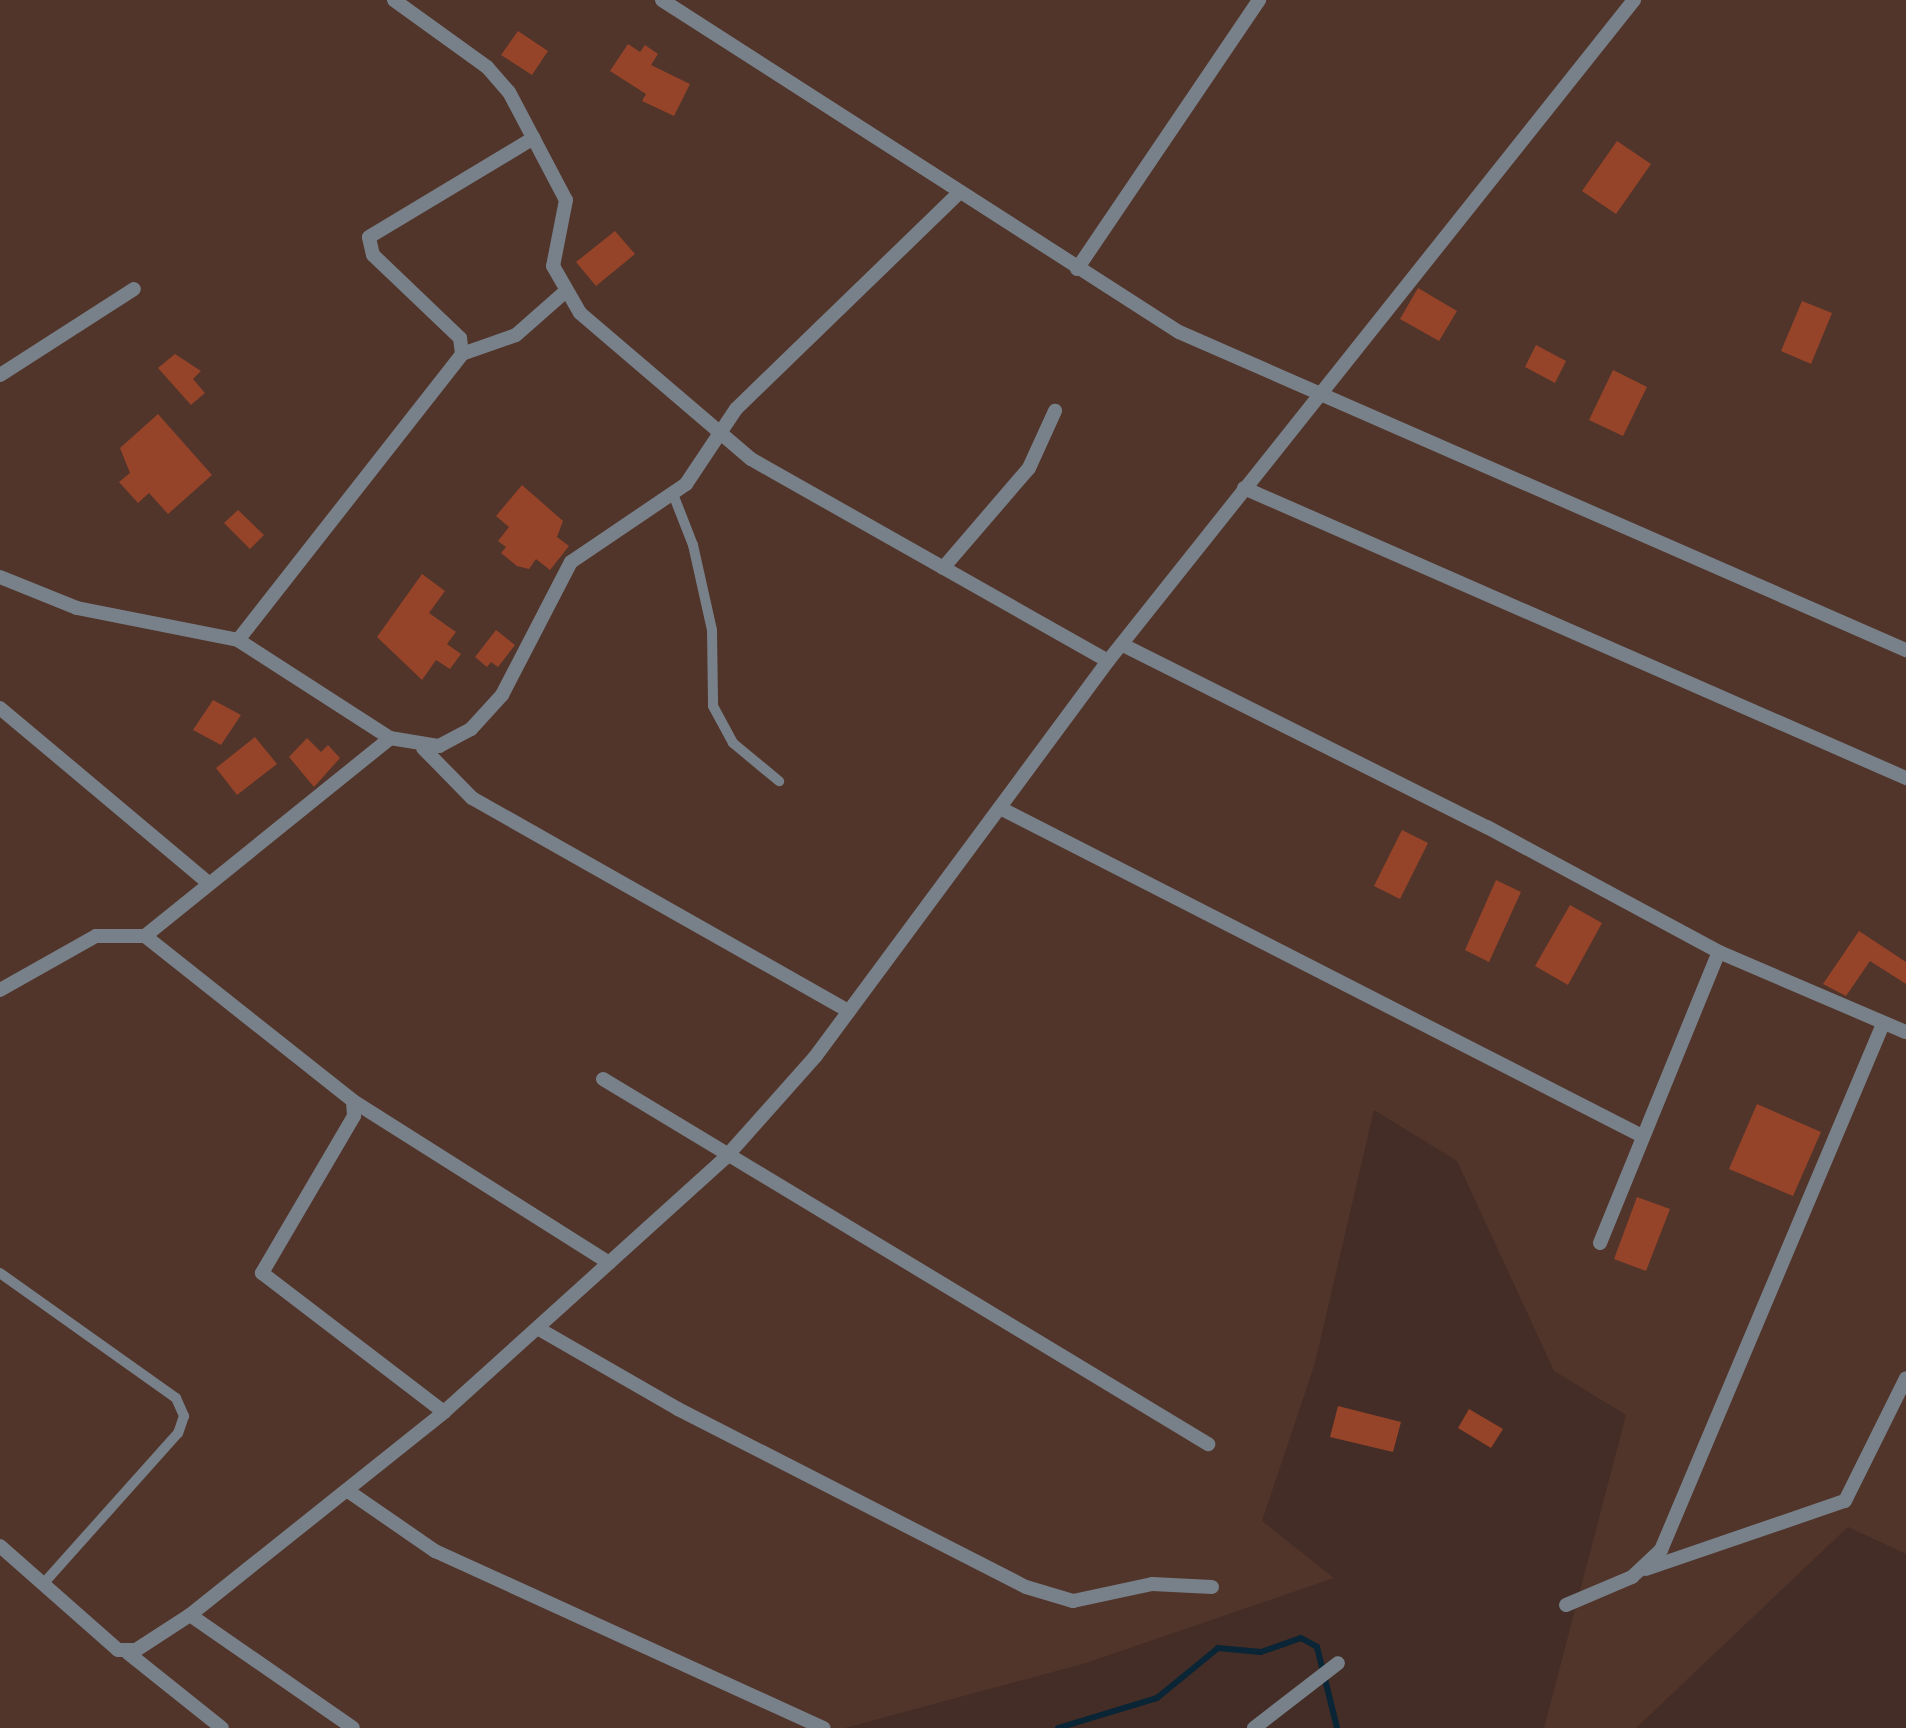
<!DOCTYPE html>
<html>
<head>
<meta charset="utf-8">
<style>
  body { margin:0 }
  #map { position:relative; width:1906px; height:1728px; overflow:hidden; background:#432d26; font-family:Georgia,serif }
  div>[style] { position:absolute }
  .built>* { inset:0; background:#51342a }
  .stream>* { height:6px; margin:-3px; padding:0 3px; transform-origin:3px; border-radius:3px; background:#092536 }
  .building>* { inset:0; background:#964429 }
  .service>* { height:10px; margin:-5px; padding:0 5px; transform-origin:5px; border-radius:5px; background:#788189 }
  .minor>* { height:14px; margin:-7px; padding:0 7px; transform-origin:7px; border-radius:7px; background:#788189 }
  span { translate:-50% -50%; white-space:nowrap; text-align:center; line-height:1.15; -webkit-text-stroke:5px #432d26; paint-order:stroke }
</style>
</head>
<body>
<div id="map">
  <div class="built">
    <div style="clip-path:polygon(0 0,1906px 0,1906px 1554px,1848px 1527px,1636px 1728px,1544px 1728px,1626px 1415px,1554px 1371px,1457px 1161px,1374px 1110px,1315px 1363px,1262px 1521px,1334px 1578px,1086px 1663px,845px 1728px,0 1728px)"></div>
  </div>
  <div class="stream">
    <div style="left:1058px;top:1728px;width:103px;rotate:-16.9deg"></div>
    <div style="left:1157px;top:1698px;width:79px;rotate:-39.3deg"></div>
    <div style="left:1218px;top:1648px;width:43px;rotate:5.3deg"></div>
    <div style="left:1261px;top:1652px;width:42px;rotate:-19.3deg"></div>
    <div style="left:1301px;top:1638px;width:18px;rotate:29deg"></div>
    <div style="left:1317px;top:1647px;width:83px;rotate:76.1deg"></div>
  </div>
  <div class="building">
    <div style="clip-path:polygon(518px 31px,548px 51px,532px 75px,501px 55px)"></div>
    <div style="clip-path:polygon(628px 44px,640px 52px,645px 45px,658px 54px,651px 65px,690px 84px,674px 116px,642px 101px,646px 94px,610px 71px)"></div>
    <div style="clip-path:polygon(1617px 141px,1651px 164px,1616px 214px,1582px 191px)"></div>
    <div style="clip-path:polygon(615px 231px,635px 254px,596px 286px,576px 262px)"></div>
    <div style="clip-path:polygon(1418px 288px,1457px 311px,1439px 341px,1400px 319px)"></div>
    <div style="clip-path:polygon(1802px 301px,1832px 313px,1811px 364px,1781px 351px)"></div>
    <div style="clip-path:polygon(1536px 345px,1566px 361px,1555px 383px,1525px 367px)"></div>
    <div style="clip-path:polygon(175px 354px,201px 371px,193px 379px,205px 393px,191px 405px,158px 368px)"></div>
    <div style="clip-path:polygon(1613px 370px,1647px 387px,1623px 436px,1589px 420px)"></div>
    <div style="clip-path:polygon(158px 414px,212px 475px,168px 514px,149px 493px,138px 503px,119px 482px,130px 473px,120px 448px)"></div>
    <div style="clip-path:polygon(522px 485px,563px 521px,557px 537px,569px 546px,550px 570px,536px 559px,529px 569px,517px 566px,501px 553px,506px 547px,498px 541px,509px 527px,496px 516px)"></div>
    <div style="clip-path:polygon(238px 510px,264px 535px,250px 549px,224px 523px)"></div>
    <div style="clip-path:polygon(422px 574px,445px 591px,429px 613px,456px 632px,447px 644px,461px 654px,450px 669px,436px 660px,422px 680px,377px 637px)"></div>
    <div style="clip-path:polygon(496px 630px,515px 645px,498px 667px,491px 662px,487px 667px,475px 657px)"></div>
    <div style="clip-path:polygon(213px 700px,241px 715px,221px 745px,193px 730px)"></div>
    <div style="clip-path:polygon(255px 737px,277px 764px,237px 795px,216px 768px)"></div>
    <div style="clip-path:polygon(307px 738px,321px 752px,328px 745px,340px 758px,314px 787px,289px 757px)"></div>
    <div style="clip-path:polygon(1402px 830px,1428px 843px,1400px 899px,1374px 886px)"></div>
    <div style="clip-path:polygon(1496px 880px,1521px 892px,1489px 962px,1465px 950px)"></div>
    <div style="clip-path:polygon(1570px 905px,1602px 923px,1568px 985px,1535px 966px)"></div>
    <div style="clip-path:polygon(1859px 931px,1906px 962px,1906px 984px,1870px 961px,1846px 996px,1823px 984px)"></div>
    <div style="clip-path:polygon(1757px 1104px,1821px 1132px,1793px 1196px,1729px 1169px)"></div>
    <div style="clip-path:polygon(1637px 1197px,1670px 1209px,1646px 1271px,1614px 1259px)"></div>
    <div style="clip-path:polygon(1338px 1406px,1401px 1422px,1393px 1452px,1330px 1437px)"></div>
    <div style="clip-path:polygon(1469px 1409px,1503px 1429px,1491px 1448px,1458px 1428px)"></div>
  </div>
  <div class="service">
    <div style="left:673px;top:494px;width:55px;rotate:68.6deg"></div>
    <div style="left:693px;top:545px;width:87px;rotate:77.4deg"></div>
    <div style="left:712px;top:630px;width:76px;rotate:89.2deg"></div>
    <div style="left:713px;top:706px;width:42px;rotate:61.6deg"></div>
    <div style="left:733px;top:743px;width:60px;rotate:39.6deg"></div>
    <div style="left:0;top:1273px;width:216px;rotate:35.4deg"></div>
    <div style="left:176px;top:1398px;width:20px;rotate:66deg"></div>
    <div style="left:184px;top:1416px;width:18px;rotate:109deg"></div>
    <div style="left:178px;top:1433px;width:203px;rotate:131.8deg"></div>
  </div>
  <div class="minor">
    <div style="left:394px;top:0;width:115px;rotate:35.8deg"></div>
    <div style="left:487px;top:67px;width:33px;rotate:49deg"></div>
    <div style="left:509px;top:92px;width:122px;rotate:62.2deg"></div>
    <div style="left:566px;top:200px;width:67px;rotate:101.1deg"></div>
    <div style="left:553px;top:266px;width:54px;rotate:60.1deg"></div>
    <div style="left:580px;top:313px;width:225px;rotate:40.5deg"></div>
    <div style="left:751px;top:459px;width:410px;rotate:29.5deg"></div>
    <div style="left:662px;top:0;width:614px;rotate:32.71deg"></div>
    <div style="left:1179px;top:332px;width:794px;rotate:23.63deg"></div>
    <div style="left:1077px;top:269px;width:325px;rotate:-55.9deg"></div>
    <div style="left:462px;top:354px;width:57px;rotate:-19.4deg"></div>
    <div style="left:516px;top:335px;width:65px;rotate:-41.3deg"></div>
    <div style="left:0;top:375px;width:159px;rotate:-32.7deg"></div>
    <div style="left:1244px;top:488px;width:723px;rotate:23.66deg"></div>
    <div style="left:943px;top:568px;width:132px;rotate:-49.3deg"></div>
    <div style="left:1029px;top:468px;width:63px;rotate:-65.5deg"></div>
    <div style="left:0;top:577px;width:83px;rotate:21.9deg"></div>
    <div style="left:77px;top:608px;width:164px;rotate:11.2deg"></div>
    <div style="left:238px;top:640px;width:181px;rotate:32.8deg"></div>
    <div style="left:390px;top:738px;width:50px;rotate:9.3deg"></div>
    <div style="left:439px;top:746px;width:36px;rotate:-28deg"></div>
    <div style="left:471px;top:729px;width:46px;rotate:-47.6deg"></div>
    <div style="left:502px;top:695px;width:150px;rotate:-62.6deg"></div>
    <div style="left:571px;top:562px;width:139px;rotate:-34.1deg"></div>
    <div style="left:686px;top:484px;width:90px;rotate:-56.3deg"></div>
    <div style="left:736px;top:409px;width:310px;rotate:-44.1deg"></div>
    <div style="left:238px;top:640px;width:363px;rotate:-51.9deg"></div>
    <div style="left:462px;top:354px;width:16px;rotate:-97deg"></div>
    <div style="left:460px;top:338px;width:120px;rotate:-136.3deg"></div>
    <div style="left:373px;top:255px;width:18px;rotate:-103deg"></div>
    <div style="left:369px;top:237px;width:192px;rotate:-31deg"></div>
    <div style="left:1123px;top:645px;width:407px;rotate:26.6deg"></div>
    <div style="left:1487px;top:827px;width:264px;rotate:28.3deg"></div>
    <div style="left:1719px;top:952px;width:203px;rotate:23.2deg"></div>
    <div style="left:0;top:708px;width:270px;rotate:40deg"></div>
    <div style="left:423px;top:748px;width:70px;rotate:45.6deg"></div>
    <div style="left:472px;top:798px;width:433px;rotate:29.5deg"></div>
    <div style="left:1000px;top:808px;width:721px;rotate:27.06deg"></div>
    <div style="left:145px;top:936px;width:265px;rotate:38.4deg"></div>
    <div style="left:353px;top:1101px;width:15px;rotate:86deg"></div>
    <div style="left:354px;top:1116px;width:182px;rotate:120.4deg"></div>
    <div style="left:262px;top:1273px;width:229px;rotate:37.4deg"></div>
    <div style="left:0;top:990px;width:110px;rotate:-29.4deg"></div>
    <div style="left:96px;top:936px;width:49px"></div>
    <div style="left:145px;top:936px;width:315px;rotate:-38.9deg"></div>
    <div style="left:603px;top:1079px;width:707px;rotate:31.1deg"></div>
    <div style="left:353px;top:1101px;width:303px;rotate:32.3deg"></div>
    <div style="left:1600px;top:1243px;width:314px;rotate:-67.8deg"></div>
    <div style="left:539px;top:1329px;width:160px;rotate:29.9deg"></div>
    <div style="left:678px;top:1409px;width:391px;rotate:27.1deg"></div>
    <div style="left:1026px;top:1587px;width:49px;rotate:16.6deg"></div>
    <div style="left:1073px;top:1601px;width:81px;rotate:-12.1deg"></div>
    <div style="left:1152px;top:1584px;width:60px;rotate:2.9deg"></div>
    <div style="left:348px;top:1491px;width:106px;rotate:34.6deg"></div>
    <div style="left:435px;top:1551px;width:427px;rotate:24.5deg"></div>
    <div style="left:0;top:1546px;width:157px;rotate:41.4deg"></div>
    <div style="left:118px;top:1650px;width:18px"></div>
    <div style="left:136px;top:1650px;width:64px;rotate:-32.9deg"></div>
    <div style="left:190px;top:1615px;width:325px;rotate:-38.6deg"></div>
    <div style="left:444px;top:1412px;width:379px;rotate:-42.1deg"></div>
    <div style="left:725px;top:1158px;width:135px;rotate:-48.3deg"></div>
    <div style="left:815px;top:1057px;width:493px;rotate:-53.5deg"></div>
    <div style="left:1108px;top:661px;width:845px;rotate:-51.49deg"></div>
    <div style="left:1646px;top:1569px;width:210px;rotate:-18.9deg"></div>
    <div style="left:1845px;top:1501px;width:137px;rotate:-63.6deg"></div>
    <div style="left:1566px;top:1605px;width:72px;rotate:-23deg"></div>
    <div style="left:1632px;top:1577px;width:40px;rotate:-43deg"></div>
    <div style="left:1661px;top:1550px;width:571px;rotate:-67.12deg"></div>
    <div style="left:190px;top:1615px;width:198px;rotate:34.7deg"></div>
    <div style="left:128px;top:1653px;width:120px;rotate:38.6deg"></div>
    <div style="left:1254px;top:1728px;width:106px;rotate:-37.7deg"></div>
  </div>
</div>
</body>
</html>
